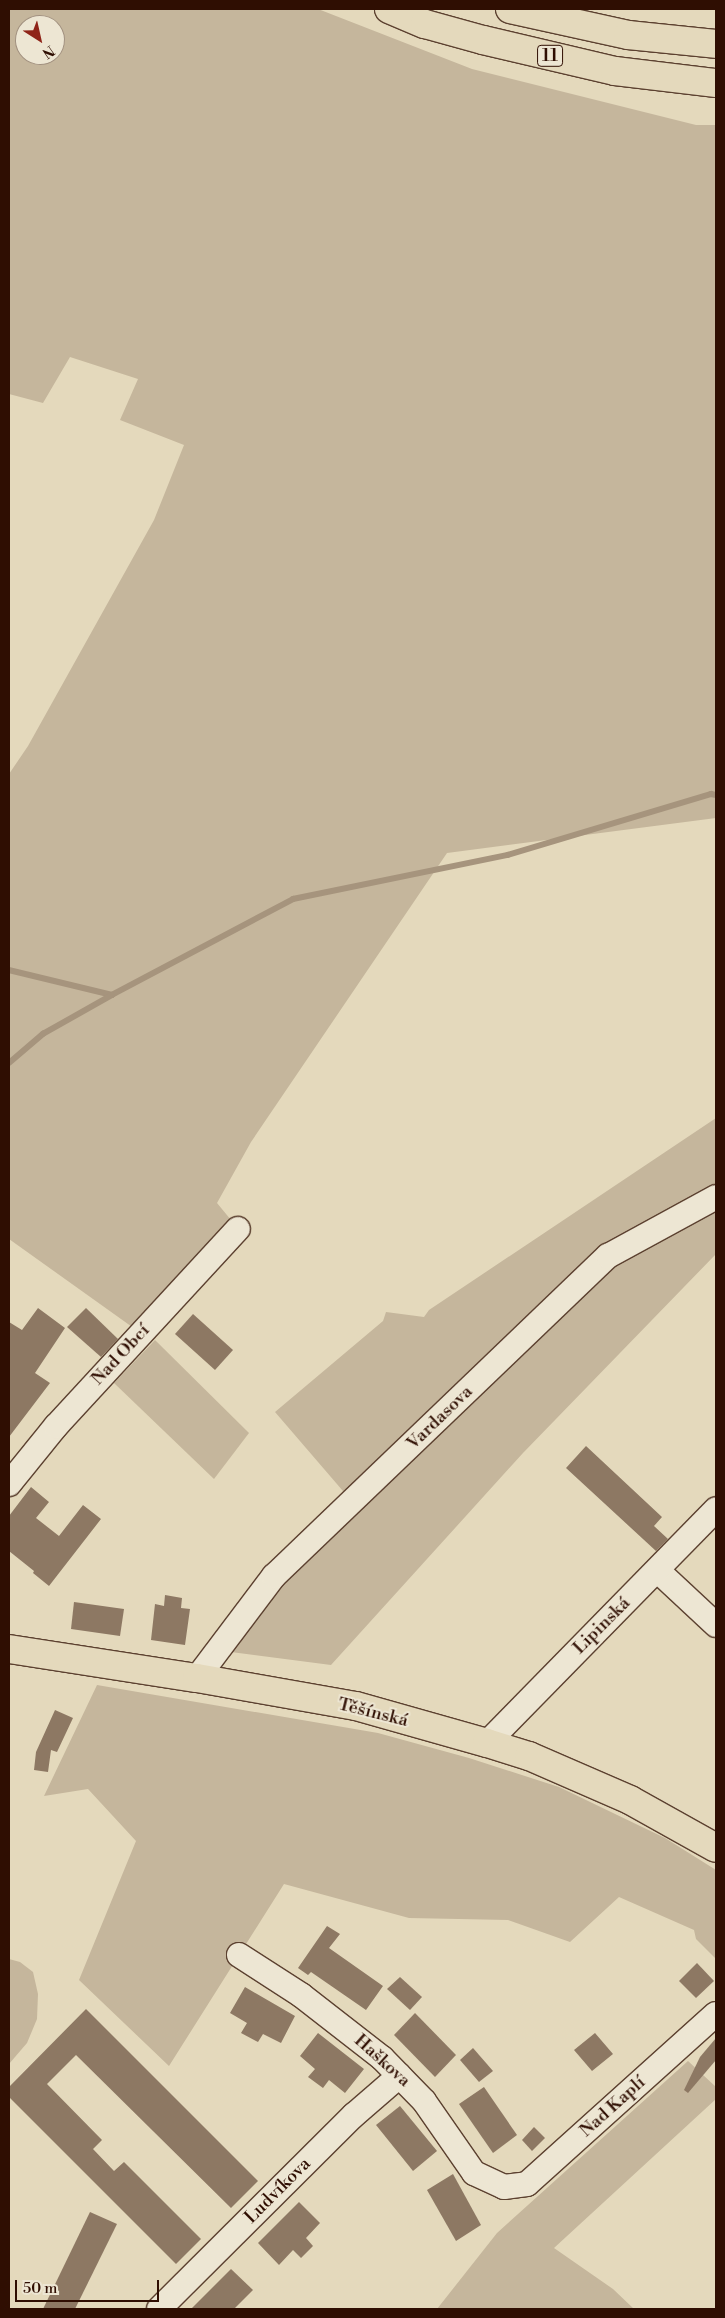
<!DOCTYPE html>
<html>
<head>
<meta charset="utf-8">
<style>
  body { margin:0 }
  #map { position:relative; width:725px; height:2318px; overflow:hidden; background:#e4d9bc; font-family:"Libre Bodoni",serif }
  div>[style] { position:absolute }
  .green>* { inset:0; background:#c5b69c }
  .stream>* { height:5.5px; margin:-2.75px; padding:0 2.75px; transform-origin:2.75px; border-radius:2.75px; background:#a6947d }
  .building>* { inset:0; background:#8d7863 }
  .roads { filter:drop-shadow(1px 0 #5c4130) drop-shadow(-1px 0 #5c4130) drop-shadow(0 1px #5c4130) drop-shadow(0 -1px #5c4130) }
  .minor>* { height:24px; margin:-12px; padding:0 12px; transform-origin:12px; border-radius:12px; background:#ede6d3 }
  .major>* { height:28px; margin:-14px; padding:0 14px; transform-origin:14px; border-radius:14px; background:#e4d9bc }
  .highway>* { height:28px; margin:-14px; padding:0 14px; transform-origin:14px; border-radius:14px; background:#e4d9bc }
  span { translate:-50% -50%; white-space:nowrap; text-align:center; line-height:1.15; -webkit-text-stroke:4px #ede6d3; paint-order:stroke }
  .shield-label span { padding:1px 4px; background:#ede6d3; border:1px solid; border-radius:4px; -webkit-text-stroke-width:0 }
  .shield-label { font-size:16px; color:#2f0e02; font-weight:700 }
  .street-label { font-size:18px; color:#2f0e02 }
  .frame { position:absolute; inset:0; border:10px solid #2f0e02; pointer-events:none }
  .north { position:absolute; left:15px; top:15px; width:50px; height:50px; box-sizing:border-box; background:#ede6d3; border:1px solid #a1907f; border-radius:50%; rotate:145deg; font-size:14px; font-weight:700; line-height:20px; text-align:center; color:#2f0e02 }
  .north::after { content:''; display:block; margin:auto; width:18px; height:22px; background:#8f2418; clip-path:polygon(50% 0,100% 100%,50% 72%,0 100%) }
  .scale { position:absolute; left:15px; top:2280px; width:144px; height:22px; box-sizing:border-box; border:2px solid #2f0e02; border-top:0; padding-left:6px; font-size:15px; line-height:18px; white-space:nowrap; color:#2f0e02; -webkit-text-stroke:4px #ede6d3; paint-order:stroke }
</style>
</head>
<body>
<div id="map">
  <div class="green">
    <div style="clip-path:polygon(evenodd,9px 9px,318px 9px,472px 69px,696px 125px,716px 125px,716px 818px,447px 853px,251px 1142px,217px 1203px,231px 1220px,135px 1329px,9px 1239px,9px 774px,28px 746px,154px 520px,184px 445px,120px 420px,138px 379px,70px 357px,43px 403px,9px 394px,9px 9px,25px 25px,55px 25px,55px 55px,25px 55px,25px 25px)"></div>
    <div style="clip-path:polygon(716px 1118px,716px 1254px,523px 1453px,331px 1665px,231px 1652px,328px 1529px,355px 1505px,275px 1412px,383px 1321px,386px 1312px,424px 1317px,429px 1310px)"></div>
    <div style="clip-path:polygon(155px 1340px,249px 1433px,214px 1479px,114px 1383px)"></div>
    <div style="clip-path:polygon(97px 1685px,378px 1733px,469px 1758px,559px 1787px,665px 1838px,716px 1870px,716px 1959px,696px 1939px,694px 1930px,619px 1897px,570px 1942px,508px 1920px,409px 1918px,284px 1884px,169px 2066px,79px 1980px,136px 1841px,88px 1789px,44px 1796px)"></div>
    <div style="clip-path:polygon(9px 1959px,20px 1962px,33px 1972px,38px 1994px,37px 2019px,27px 2043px,9px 2064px)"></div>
    <div style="clip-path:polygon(688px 2061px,716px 2087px,716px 2099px,554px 2248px,613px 2289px,634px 2309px,437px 2309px,497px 2233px)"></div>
  </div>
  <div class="stream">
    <div style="left:9px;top:970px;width:106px;rotate:13.6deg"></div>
    <div style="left:112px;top:995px;width:205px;rotate:-27.9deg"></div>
    <div style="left:293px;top:899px;width:219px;rotate:-11.6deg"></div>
    <div style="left:508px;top:855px;width:212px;rotate:-16.7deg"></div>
    <div style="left:711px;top:794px;width:5px;rotate:11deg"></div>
    <div style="left:9px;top:1063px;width:45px;rotate:-40.5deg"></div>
    <div style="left:43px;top:1034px;width:79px;rotate:-29.5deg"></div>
  </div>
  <div class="building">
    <div style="clip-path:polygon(38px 1308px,65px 1328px,35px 1373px,50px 1383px,9px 1437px,9px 1322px,22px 1330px)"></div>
    <div style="clip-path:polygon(86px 1308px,118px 1339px,101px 1357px,67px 1327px)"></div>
    <div style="clip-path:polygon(193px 1314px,233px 1350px,215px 1370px,175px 1334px)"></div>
    <div style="clip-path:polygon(586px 1446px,662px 1517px,654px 1526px,668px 1539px,656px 1551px,566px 1468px)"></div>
    <div style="clip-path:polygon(31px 1487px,49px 1502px,36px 1518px,59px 1536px,83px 1505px,101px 1519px,49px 1586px,33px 1573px,34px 1571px,9px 1551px,9px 1516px)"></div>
    <div style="clip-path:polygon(165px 1595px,182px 1598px,181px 1608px,190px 1609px,185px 1645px,151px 1640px,155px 1604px,164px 1606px)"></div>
    <div style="clip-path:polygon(74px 1602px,124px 1609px,120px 1636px,71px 1629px)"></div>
    <div style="clip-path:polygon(55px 1710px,73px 1718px,57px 1752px,51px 1750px,48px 1772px,34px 1770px,36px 1752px)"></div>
    <div style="clip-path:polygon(327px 1926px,340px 1934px,329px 1948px,383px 1986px,366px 2010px,311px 1972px,308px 1975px,298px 1968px)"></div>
    <div style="clip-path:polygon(697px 1963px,714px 1981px,696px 1998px,679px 1981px)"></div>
    <div style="clip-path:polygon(400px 1977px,422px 1997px,410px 2010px,387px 1989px)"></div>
    <div style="clip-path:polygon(245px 1987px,295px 2016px,281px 2043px,263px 2034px,258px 2042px,241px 2033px,247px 2023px,230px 2013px)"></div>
    <div style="clip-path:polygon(86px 2009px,258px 2181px,231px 2208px,76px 2055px,47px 2084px,102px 2140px,93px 2149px,114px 2171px,124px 2162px,201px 2239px,176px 2264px,9px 2097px,9px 2087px)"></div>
    <div style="clip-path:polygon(415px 2013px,456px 2055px,435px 2077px,394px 2035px)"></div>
    <div style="clip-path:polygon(318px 2033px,364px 2069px,345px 2093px,329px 2080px,323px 2088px,308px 2077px,315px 2069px,300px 2056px)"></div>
    <div style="clip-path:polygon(595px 2033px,613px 2054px,592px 2071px,574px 2050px)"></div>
    <div style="clip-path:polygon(716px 2038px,716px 2060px,688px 2093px,684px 2090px,700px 2057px)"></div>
    <div style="clip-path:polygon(473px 2048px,493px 2071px,479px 2082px,460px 2060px)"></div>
    <div style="clip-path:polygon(484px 2087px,517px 2135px,493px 2153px,459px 2104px)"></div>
    <div style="clip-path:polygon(400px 2106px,437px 2151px,413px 2171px,376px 2125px)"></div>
    <div style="clip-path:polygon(534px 2127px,545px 2138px,532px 2151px,522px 2140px)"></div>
    <div style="clip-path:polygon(453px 2174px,481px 2225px,456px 2241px,427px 2190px)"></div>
    <div style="clip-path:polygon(299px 2202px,320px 2223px,306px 2238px,313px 2246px,301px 2258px,293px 2250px,279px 2265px,258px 2243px)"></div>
    <div style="clip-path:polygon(90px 2212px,117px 2224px,75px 2309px,43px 2309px)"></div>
    <div style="clip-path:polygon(231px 2269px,253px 2290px,234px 2309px,191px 2309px)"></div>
  </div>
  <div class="roads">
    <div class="minor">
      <div style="left:9px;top:1484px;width:75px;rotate:-51deg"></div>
      <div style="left:56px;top:1426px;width:268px;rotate:-47.3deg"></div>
      <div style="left:658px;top:1571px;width:79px;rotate:43deg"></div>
      <div style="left:197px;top:1678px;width:128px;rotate:-53deg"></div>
      <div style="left:274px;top:1576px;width:463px;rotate:-43.8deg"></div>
      <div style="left:608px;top:1256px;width:123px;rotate:-28.6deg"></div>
      <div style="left:487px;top:1743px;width:327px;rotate:-45.6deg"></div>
      <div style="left:239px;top:1955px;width:74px;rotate:32.8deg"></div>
      <div style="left:301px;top:1995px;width:103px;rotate:37.9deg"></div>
      <div style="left:382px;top:2058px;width:60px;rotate:45.7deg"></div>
      <div style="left:424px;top:2101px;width:88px;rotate:55.2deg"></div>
      <div style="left:474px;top:2173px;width:33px;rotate:25deg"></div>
      <div style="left:504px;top:2187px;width:23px;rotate:-7deg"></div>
      <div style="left:527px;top:2184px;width:254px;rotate:-42deg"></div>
      <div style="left:159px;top:2309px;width:275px;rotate:-44.9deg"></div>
      <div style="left:354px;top:2115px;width:60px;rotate:-40.9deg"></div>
    </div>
    <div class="major">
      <div style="left:9px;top:1649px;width:190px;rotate:8.8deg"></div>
      <div style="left:197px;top:1678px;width:161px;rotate:10deg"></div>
      <div style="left:356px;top:1706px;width:136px;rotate:15.8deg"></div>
      <div style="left:487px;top:1743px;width:44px;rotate:17.2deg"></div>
      <div style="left:529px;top:1756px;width:110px;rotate:23.5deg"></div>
      <div style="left:630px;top:1800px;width:98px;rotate:29.2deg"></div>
    </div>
    <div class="highway">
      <div style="left:389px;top:9px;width:39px;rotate:23deg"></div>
      <div style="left:425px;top:24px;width:60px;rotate:15.4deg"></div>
      <div style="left:483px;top:40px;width:136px;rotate:13.2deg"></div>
      <div style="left:615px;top:71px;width:102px;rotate:6.8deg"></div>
      <div style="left:510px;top:9px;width:121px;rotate:12.4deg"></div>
      <div style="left:628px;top:35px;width:88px;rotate:5.8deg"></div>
    </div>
  </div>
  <div class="shield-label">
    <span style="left:550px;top:56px">11</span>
  </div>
  <div class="street-label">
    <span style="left:121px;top:1355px;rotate:-47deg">Nad Obcí</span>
    <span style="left:440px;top:1418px;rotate:-44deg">Vardasova</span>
    <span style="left:602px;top:1626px;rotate:-45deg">Lipinská</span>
    <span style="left:373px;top:1713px;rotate:14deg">Těšínská</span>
    <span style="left:382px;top:2061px;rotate:42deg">Haškova</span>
    <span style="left:613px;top:2107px;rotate:-42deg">Nad Kaplí</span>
    <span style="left:278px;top:2191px;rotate:-45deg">Ludvíkova</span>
  </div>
  <div class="frame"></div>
  <div class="north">N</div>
  <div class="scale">50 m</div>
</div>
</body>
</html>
